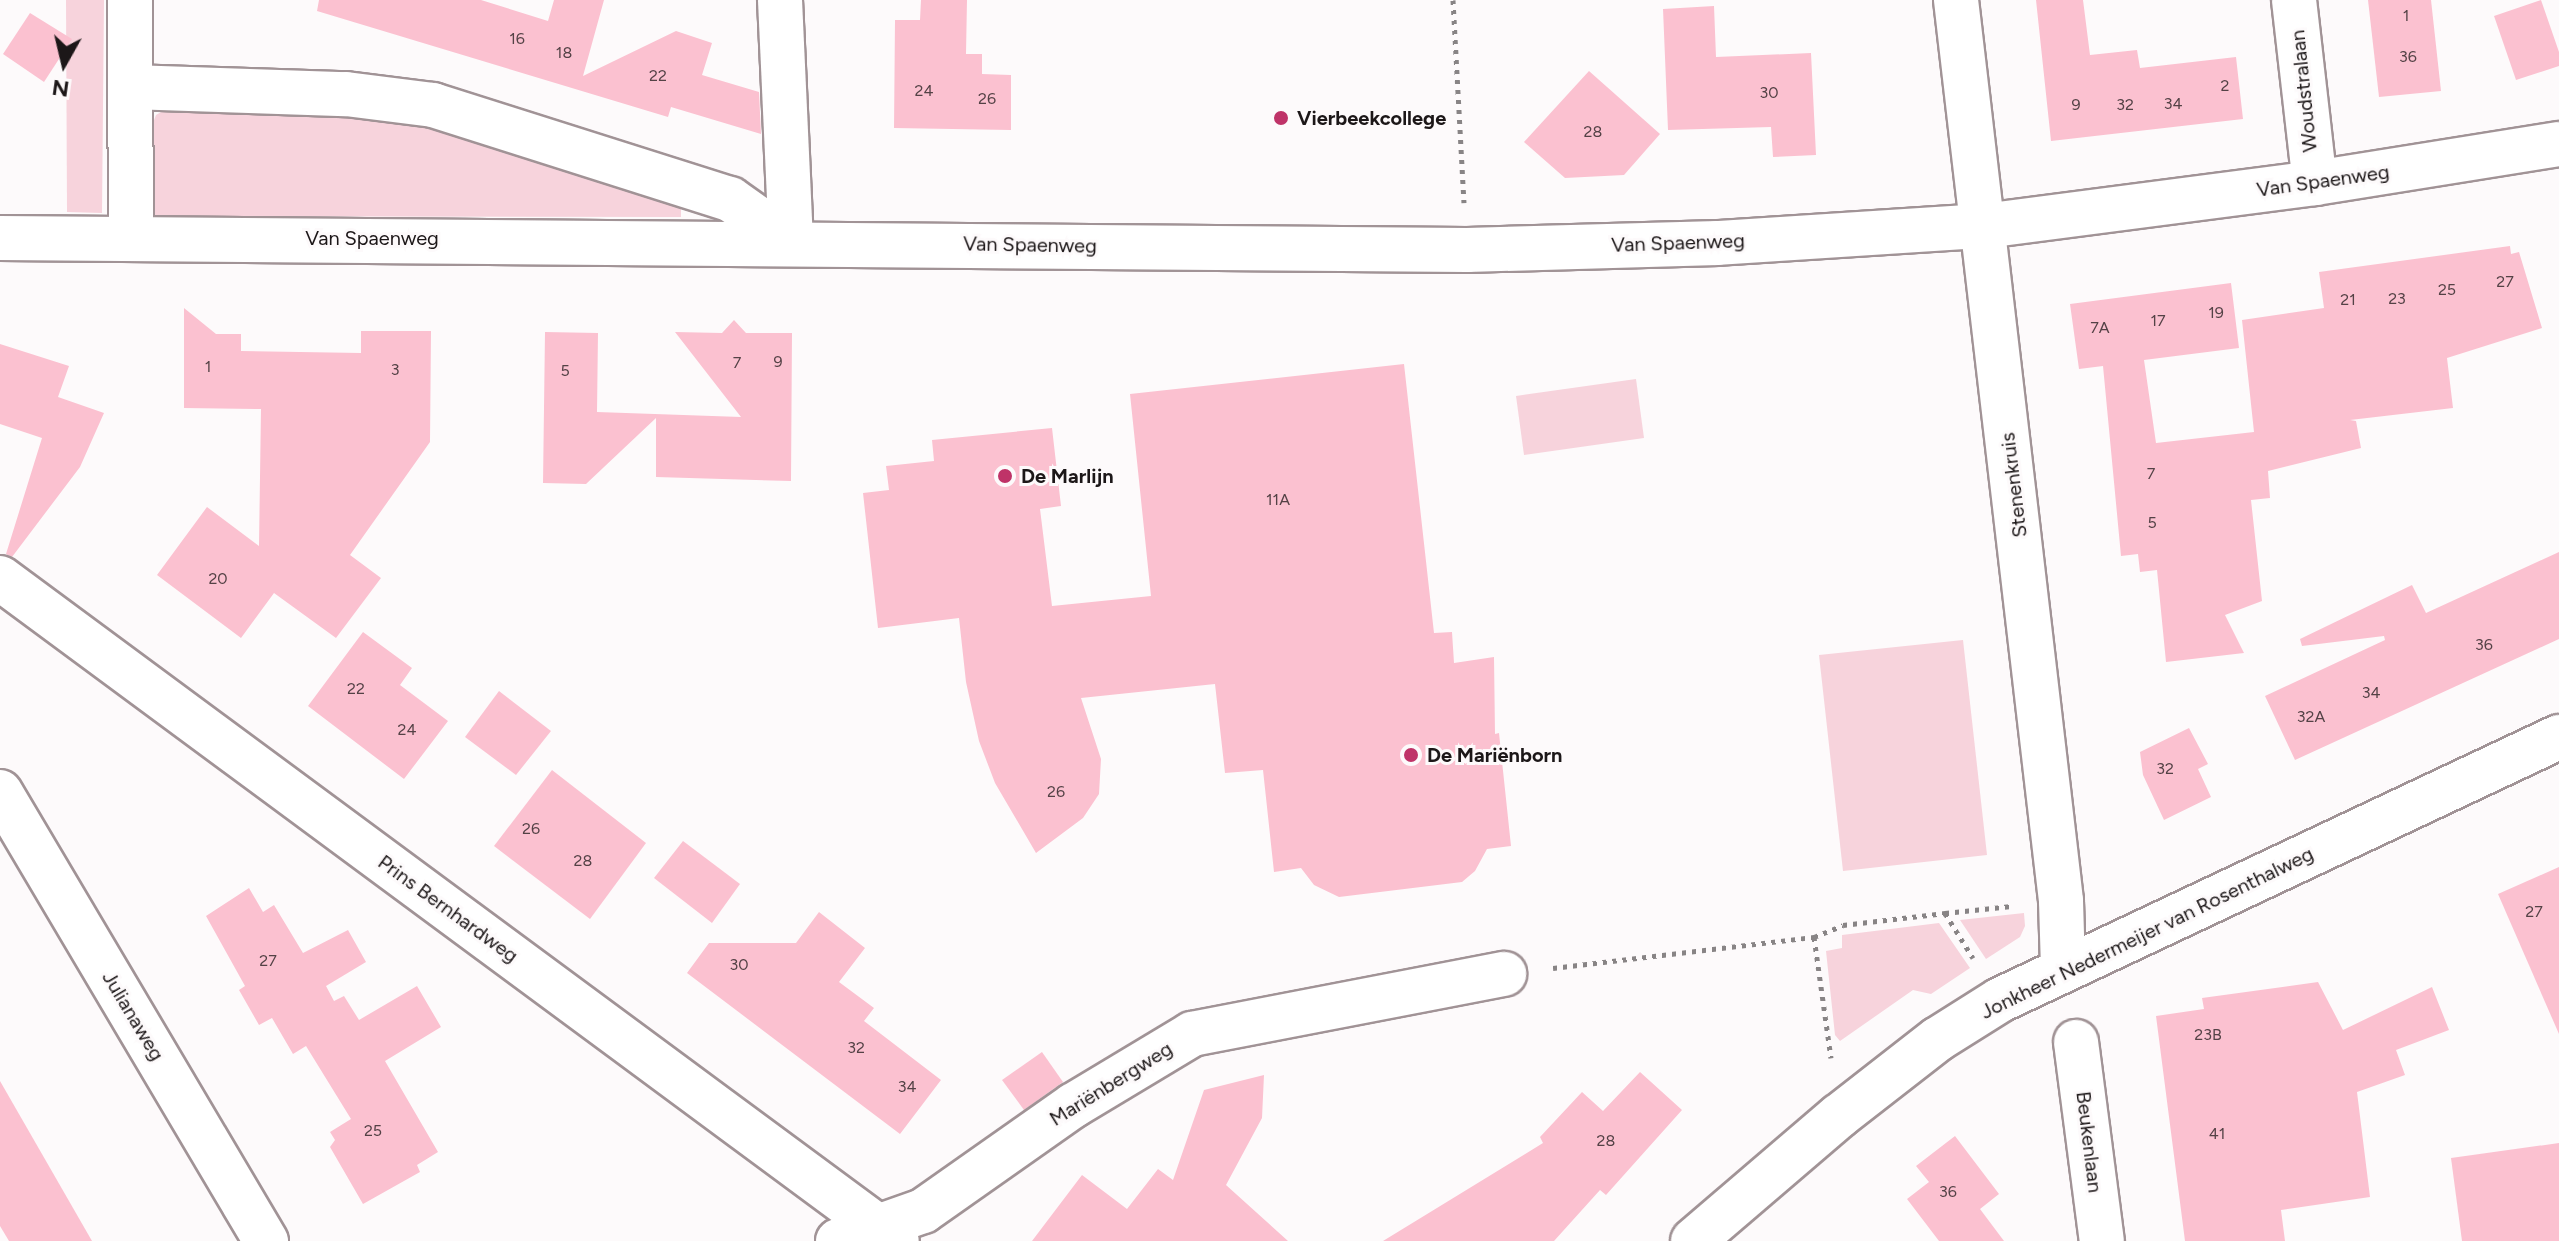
<!DOCTYPE html>
<html>
<head>
<meta charset="utf-8">
<style>
  body { margin:0 }
  #map { position:relative; width:2559px; height:1241px; overflow:hidden; background:#fdfafb; font-family:Figtree,sans-serif }
  div>[style] { position:absolute }
  .green>* { inset:0; background:#f7d3dc }
  .building>* { inset:0; background:#fbc1d0 }
  .path>* { height:5px; margin-top:-2.5px; transform-origin:0; background:repeating-linear-gradient(90deg,#888485 0 4px,transparent 0 10px) }
  .roads { filter:drop-shadow(2px 0 #a19396) drop-shadow(-2px 0 #a19396) drop-shadow(0 2px #a19396) drop-shadow(0 -2px #a19396) }
  .minor>* { height:44px; margin:-22px; padding:0 22px; transform-origin:22px; border-radius:22px; background:#fff }
  .tertiary>* { height:44px; margin:-22px; padding:0 22px; transform-origin:22px; border-radius:22px; background:#fff }
  .dots>* { width:22px; height:22px; translate:-50% -50%; box-sizing:border-box; border:4px solid #fdfafb; border-radius:50% }
  span { translate:-50% -50%; white-space:nowrap; text-align:center; line-height:1.15; -webkit-text-stroke:6px #fdfafb; paint-order:stroke }
  .number-label { font-size:16px; color:#544246 }
  .number-label span { -webkit-text-stroke-width:0 }
  .street-label { font-size:20px; color:#1c1718 }
  .poi-label { font-size:20px; color:#1c1718; font-weight:700 }
  .left { translate:0 -50%; text-align:left }
  .north { position:absolute; left:24px; top:24px; width:80px; height:80px; -webkit-text-stroke:6px #fdfafb; paint-order:stroke; rotate:188deg; font-size:22px; font-weight:700; line-height:32px; text-align:center; color:#1c1718 }
  .north::after { content:''; display:block; margin:auto; width:28px; height:36px; background:#1c1718; clip-path:polygon(50% 0,100% 100%,50% 72%,0 100%) }
</style>
</head>
<body>
<div id="map">
  <div class="green">
    <div style="clip-path:polygon(66px 0,104px 0,102px 213px,67px 212px)"></div>
    <div style="clip-path:polygon(173px 105px,425px 120px,681px 197px,681px 217px,152px 216px,149px 133px,156px 115px)"></div>
    <div style="clip-path:polygon(1636px 379px,1644px 438px,1524px 455px,1516px 396px)"></div>
    <div style="clip-path:polygon(1963px 640px,1987px 855px,1843px 871px,1819px 655px)"></div>
    <div style="clip-path:polygon(2024px 913px,2025px 926px,2020px 937px,1986px 959px,1960px 920px)"></div>
    <div style="clip-path:polygon(1939px 923px,1970px 968px,1931px 994px,1913px 990px,1840px 1041px,1835px 1035px,1826px 951px,1842px 948px,1842px 935px)"></div>
  </div>
  <div class="building">
    <div style="clip-path:polygon(319px 0,481px 0,548px 21px,554px 0,604px 0,583px 76px,676px 31px,712px 43px,702px 75px,759px 92px,761px 134px,671px 107px,668px 117px,317px 11px)"></div>
    <div style="clip-path:polygon(921px 0,967px 0,966px 54px,982px 54px,982px 74px,1011px 75px,1011px 130px,894px 128px,895px 20px,920px 20px)"></div>
    <div style="clip-path:polygon(2036px 0,2083px 0,2090px 55px,2137px 50px,2140px 68px,2236px 57px,2243px 119px,2051px 141px)"></div>
    <div style="clip-path:polygon(2368px 0,2431px 0,2441px 91px,2379px 97px)"></div>
    <div style="clip-path:polygon(2541px 0,2559px 52px,2559px 66px,2516px 80px,2494px 16px)"></div>
    <div style="clip-path:polygon(1714px 6px,1716px 57px,1811px 53px,1816px 155px,1773px 157px,1771px 127px,1668px 130px,1663px 9px)"></div>
    <div style="clip-path:polygon(30px 13px,72px 39px,44px 82px,3px 54px)"></div>
    <div style="clip-path:polygon(1589px 71px,1660px 134px,1624px 175px,1565px 178px,1524px 142px)"></div>
    <div style="clip-path:polygon(2510px 246px,2511px 254px,2519px 252px,2542px 328px,2447px 358px,2453px 408px,2350px 420px,2356px 421px,2361px 448px,2268px 471px,2270px 498px,2251px 500px,2262px 601px,2225px 615px,2244px 653px,2166px 662px,2157px 570px,2140px 572px,2138px 554px,2121px 556px,2103px 366px,2079px 369px,2070px 304px,2231px 283px,2239px 348px,2144px 360px,2156px 443px,2254px 432px,2242px 320px,2324px 308px,2319px 272px)"></div>
    <div style="clip-path:polygon(184px 308px,216px 334px,241px 334px,241px 351px,361px 353px,361px 331px,431px 331px,430px 442px,350px 555px,381px 578px,336px 638px,274px 593px,241px 638px,157px 575px,207px 507px,259px 546px,261px 409px,184px 408px)"></div>
    <div style="clip-path:polygon(734px 320px,746px 333px,792px 333px,791px 481px,656px 477px,656px 418px,586px 484px,543px 483px,545px 332px,598px 333px,597px 412px,741px 417px,675px 332px,722px 333px)"></div>
    <div style="clip-path:polygon(0 344px,69px 366px,58px 397px,104px 413px,80px 467px,12px 557px,6px 554px,42px 438px,0 424px)"></div>
    <div style="clip-path:polygon(1404px 364px,1434px 633px,1452px 632px,1454px 663px,1494px 657px,1495px 734px,1499px 733px,1511px 846px,1487px 849px,1475px 871px,1462px 882px,1339px 897px,1314px 885px,1301px 868px,1274px 872px,1263px 770px,1225px 773px,1215px 684px,1081px 698px,1101px 759px,1099px 794px,1083px 818px,1036px 853px,995px 783px,979px 741px,966px 682px,959px 618px,878px 628px,863px 493px,889px 490px,886px 466px,934px 461px,932px 440px,1052px 428px,1061px 506px,1040px 509px,1052px 606px,1151px 596px,1130px 394px)"></div>
    <div style="clip-path:polygon(2559px 552px,2559px 639px,2295px 760px,2265px 696px,2385px 640px,2384px 636px,2302px 646px,2300px 639px,2412px 585px,2426px 613px)"></div>
    <div style="clip-path:polygon(363px 632px,412px 668px,400px 685px,448px 721px,404px 779px,308px 706px)"></div>
    <div style="clip-path:polygon(499px 691px,551px 731px,516px 775px,465px 737px)"></div>
    <div style="clip-path:polygon(2189px 728px,2208px 764px,2198px 769px,2211px 797px,2164px 820px,2143px 775px,2140px 752px)"></div>
    <div style="clip-path:polygon(552px 770px,646px 843px,590px 919px,494px 846px)"></div>
    <div style="clip-path:polygon(683px 841px,740px 884px,712px 923px,654px 878px)"></div>
    <div style="clip-path:polygon(2559px 867px,2559px 1034px,2498px 894px)"></div>
    <div style="clip-path:polygon(249px 888px,263px 912px,274px 905px,303px 953px,348px 930px,366px 962px,326px 986px,334px 1001px,344px 996px,359px 1020px,417px 986px,441px 1027px,385px 1061px,438px 1152px,417px 1165px,420px 1172px,363px 1204px,330px 1147px,335px 1140px,330px 1132px,351px 1119px,306px 1046px,293px 1054px,272px 1018px,259px 1025px,239px 990px,245px 986px,206px 916px)"></div>
    <div style="clip-path:polygon(819px 912px,865px 948px,839px 982px,874px 1008px,864px 1021px,941px 1080px,900px 1134px,687px 973px,709px 943px,796px 943px)"></div>
    <div style="clip-path:polygon(2318px 982px,2343px 1030px,2432px 987px,2449px 1030px,2396px 1050px,2405px 1075px,2357px 1092px,2370px 1197px,2281px 1210px,2285px 1241px,2185px 1241px,2156px 1016px,2204px 1009px,2202px 998px)"></div>
    <div style="clip-path:polygon(1042px 1052px,1063px 1082px,1024px 1110px,1002px 1080px)"></div>
    <div style="clip-path:polygon(1640px 1072px,1682px 1110px,1606px 1195px,1600px 1190px,1554px 1241px,1383px 1241px,1543px 1143px,1540px 1137px,1582px 1092px,1603px 1111px)"></div>
    <div style="clip-path:polygon(1264px 1075px,1262px 1118px,1226px 1185px,1288px 1241px,1032px 1241px,1082px 1175px,1127px 1209px,1158px 1169px,1173px 1180px,1204px 1090px)"></div>
    <div style="clip-path:polygon(0 1081px,92px 1241px,9px 1241px,0 1226px)"></div>
    <div style="clip-path:polygon(1955px 1136px,1999px 1194px,1980px 1209px,2004px 1241px,1939px 1241px,1907px 1199px,1929px 1182px,1916px 1166px)"></div>
    <div style="clip-path:polygon(2559px 1143px,2559px 1241px,2462px 1241px,2451px 1158px)"></div>
  </div>
  <div class="path">
    <div style="left:1453px;top:0;width:203px;rotate:86.9deg"></div>
    <div style="left:1945px;top:913px;width:67px;rotate:-6deg"></div>
    <div style="left:1814px;top:937px;width:122px;rotate:82deg"></div>
    <div style="left:1553px;top:968px;width:263px;rotate:-6.8deg"></div>
    <div style="left:1814px;top:937px;width:31px;rotate:-22deg"></div>
    <div style="left:1843px;top:925px;width:103px;rotate:-6.7deg"></div>
    <div style="left:1945px;top:913px;width:53px;rotate:58.1deg"></div>
  </div>
  <div class="roads">
    <div class="minor">
      <div style="left:130px;top:0;width:237px;rotate:89.8deg"></div>
      <div style="left:780px;top:0;width:242px;rotate:87.4deg"></div>
      <div style="left:1956px;top:0;width:907px;rotate:83.35deg"></div>
      <div style="left:2061px;top:901px;width:69px;rotate:88.3deg"></div>
      <div style="left:2294px;top:0;width:184px;rotate:83.5deg"></div>
      <div style="left:130px;top:87px;width:216px;rotate:1.9deg"></div>
      <div style="left:346px;top:94px;width:88px;rotate:7.2deg"></div>
      <div style="left:433px;top:105px;width:312px;rotate:17.6deg"></div>
      <div style="left:730px;top:199px;width:75px;rotate:35.2deg"></div>
      <div style="left:0;top:238px;width:1467px;rotate:0.47deg"></div>
      <div style="left:1467px;top:250px;width:251px;rotate:-1.6deg"></div>
      <div style="left:1718px;top:243px;width:267px;rotate:-3.7deg"></div>
      <div style="left:1984px;top:226px;width:334px;rotate:-7.4deg"></div>
      <div style="left:2315px;top:183px;width:247px;rotate:-9.1deg"></div>
      <div style="left:0;top:578px;width:1115px;rotate:36.47deg"></div>
      <div style="left:0;top:792px;width:522px;rotate:59.36deg"></div>
      <div style="left:2076px;top:1042px;width:201px;rotate:82.6deg"></div>
      <div style="left:838px;top:1241px;width:90px;rotate:-19.4deg"></div>
      <div style="left:923px;top:1211px;width:184px;rotate:-35.1deg"></div>
      <div style="left:1074px;top:1105px;width:138px;rotate:-31deg"></div>
      <div style="left:1192px;top:1034px;width:318px;rotate:-10.9deg"></div>
    </div>
    <div class="tertiary">
      <div style="left:1693px;top:1241px;width:192px;rotate:-40.6deg"></div>
      <div style="left:1839px;top:1116px;width:125px;rotate:-37.9deg"></div>
      <div style="left:1938px;top:1039px;width:73px;rotate:-32.2deg"></div>
      <div style="left:2000px;top:1000px;width:618px;rotate:-25.2deg"></div>
    </div>
  </div>
  <div class="dots">
    <div style="left:1281px;top:118px;background:#bf3368"></div>
    <div style="left:1005px;top:476px;background:#bf3368"></div>
    <div style="left:1411px;top:755px;background:#bf3368"></div>
  </div>
  <div class="number-label">
    <span style="left:2406px;top:16px">1</span>
    <span style="left:517px;top:39px">16</span>
    <span style="left:564px;top:53px">18</span>
    <span style="left:2408px;top:57px">36</span>
    <span style="left:658px;top:76px">22</span>
    <span style="left:2225px;top:86px">2</span>
    <span style="left:924px;top:91px">24</span>
    <span style="left:1769px;top:93px">30</span>
    <span style="left:987px;top:99px">26</span>
    <span style="left:2173px;top:104px">34</span>
    <span style="left:2076px;top:105px">9</span>
    <span style="left:2125px;top:105px">32</span>
    <span style="left:1593px;top:132px">28</span>
    <span style="left:2505px;top:282px">27</span>
    <span style="left:2447px;top:290px">25</span>
    <span style="left:2397px;top:299px">23</span>
    <span style="left:2348px;top:300px">21</span>
    <span style="left:2216px;top:313px">19</span>
    <span style="left:2158px;top:321px">17</span>
    <span style="left:2100px;top:328px">7A</span>
    <span style="left:778px;top:362px">9</span>
    <span style="left:737px;top:363px">7</span>
    <span style="left:208px;top:367px">1</span>
    <span style="left:395px;top:370px">3</span>
    <span style="left:565px;top:371px">5</span>
    <span style="left:2151px;top:474px">7</span>
    <span style="left:1278px;top:500px">11A</span>
    <span style="left:2152px;top:523px">5</span>
    <span style="left:218px;top:579px">20</span>
    <span style="left:2484px;top:645px">36</span>
    <span style="left:356px;top:689px">22</span>
    <span style="left:2371px;top:693px">34</span>
    <span style="left:2311px;top:717px">32A</span>
    <span style="left:407px;top:730px">24</span>
    <span style="left:2165px;top:769px">32</span>
    <span style="left:1056px;top:792px">26</span>
    <span style="left:531px;top:829px">26</span>
    <span style="left:583px;top:861px">28</span>
    <span style="left:2534px;top:912px">27</span>
    <span style="left:268px;top:961px">27</span>
    <span style="left:739px;top:965px">30</span>
    <span style="left:2208px;top:1035px">23B</span>
    <span style="left:856px;top:1048px">32</span>
    <span style="left:907px;top:1087px">34</span>
    <span style="left:373px;top:1131px">25</span>
    <span style="left:2217px;top:1134px">41</span>
    <span style="left:1606px;top:1141px">28</span>
    <span style="left:1948px;top:1192px">36</span>
  </div>
  <div class="street-label">
    <span style="left:2304px;top:91px;rotate:-96deg">Woudstralaan</span>
    <span style="left:2323px;top:181px;rotate:-8deg">Van Spaenweg</span>
    <span style="left:372px;top:238px">Van Spaenweg</span>
    <span style="left:1678px;top:243px;rotate:-2deg">Van Spaenweg</span>
    <span style="left:1030px;top:245px;rotate:1deg">Van Spaenweg</span>
    <span style="left:2014px;top:485px;rotate:-97deg">Stenenkruis</span>
    <span style="left:448px;top:909px;rotate:36deg">Prins Bernhardweg</span>
    <span style="left:2147px;top:933px;rotate:-26deg">Jonkheer Nedermeijer van Rosenthalweg</span>
    <span style="left:133px;top:1016px;rotate:59deg">Julianaweg</span>
    <span style="left:1111px;top:1084px;rotate:-32deg">Mariënbergweg</span>
    <span style="left:2089px;top:1142px;rotate:83deg">Beukenlaan</span>
  </div>
  <div class="poi-label">
    <span class="left" style="left:1297px;top:118px">Vierbeekcollege</span>
    <span class="left" style="left:1021px;top:476px">De Marlijn</span>
    <span class="left" style="left:1427px;top:755px">De Mariënborn</span>
  </div>
  <div class="north">N</div>
</div>
</body>
</html>
